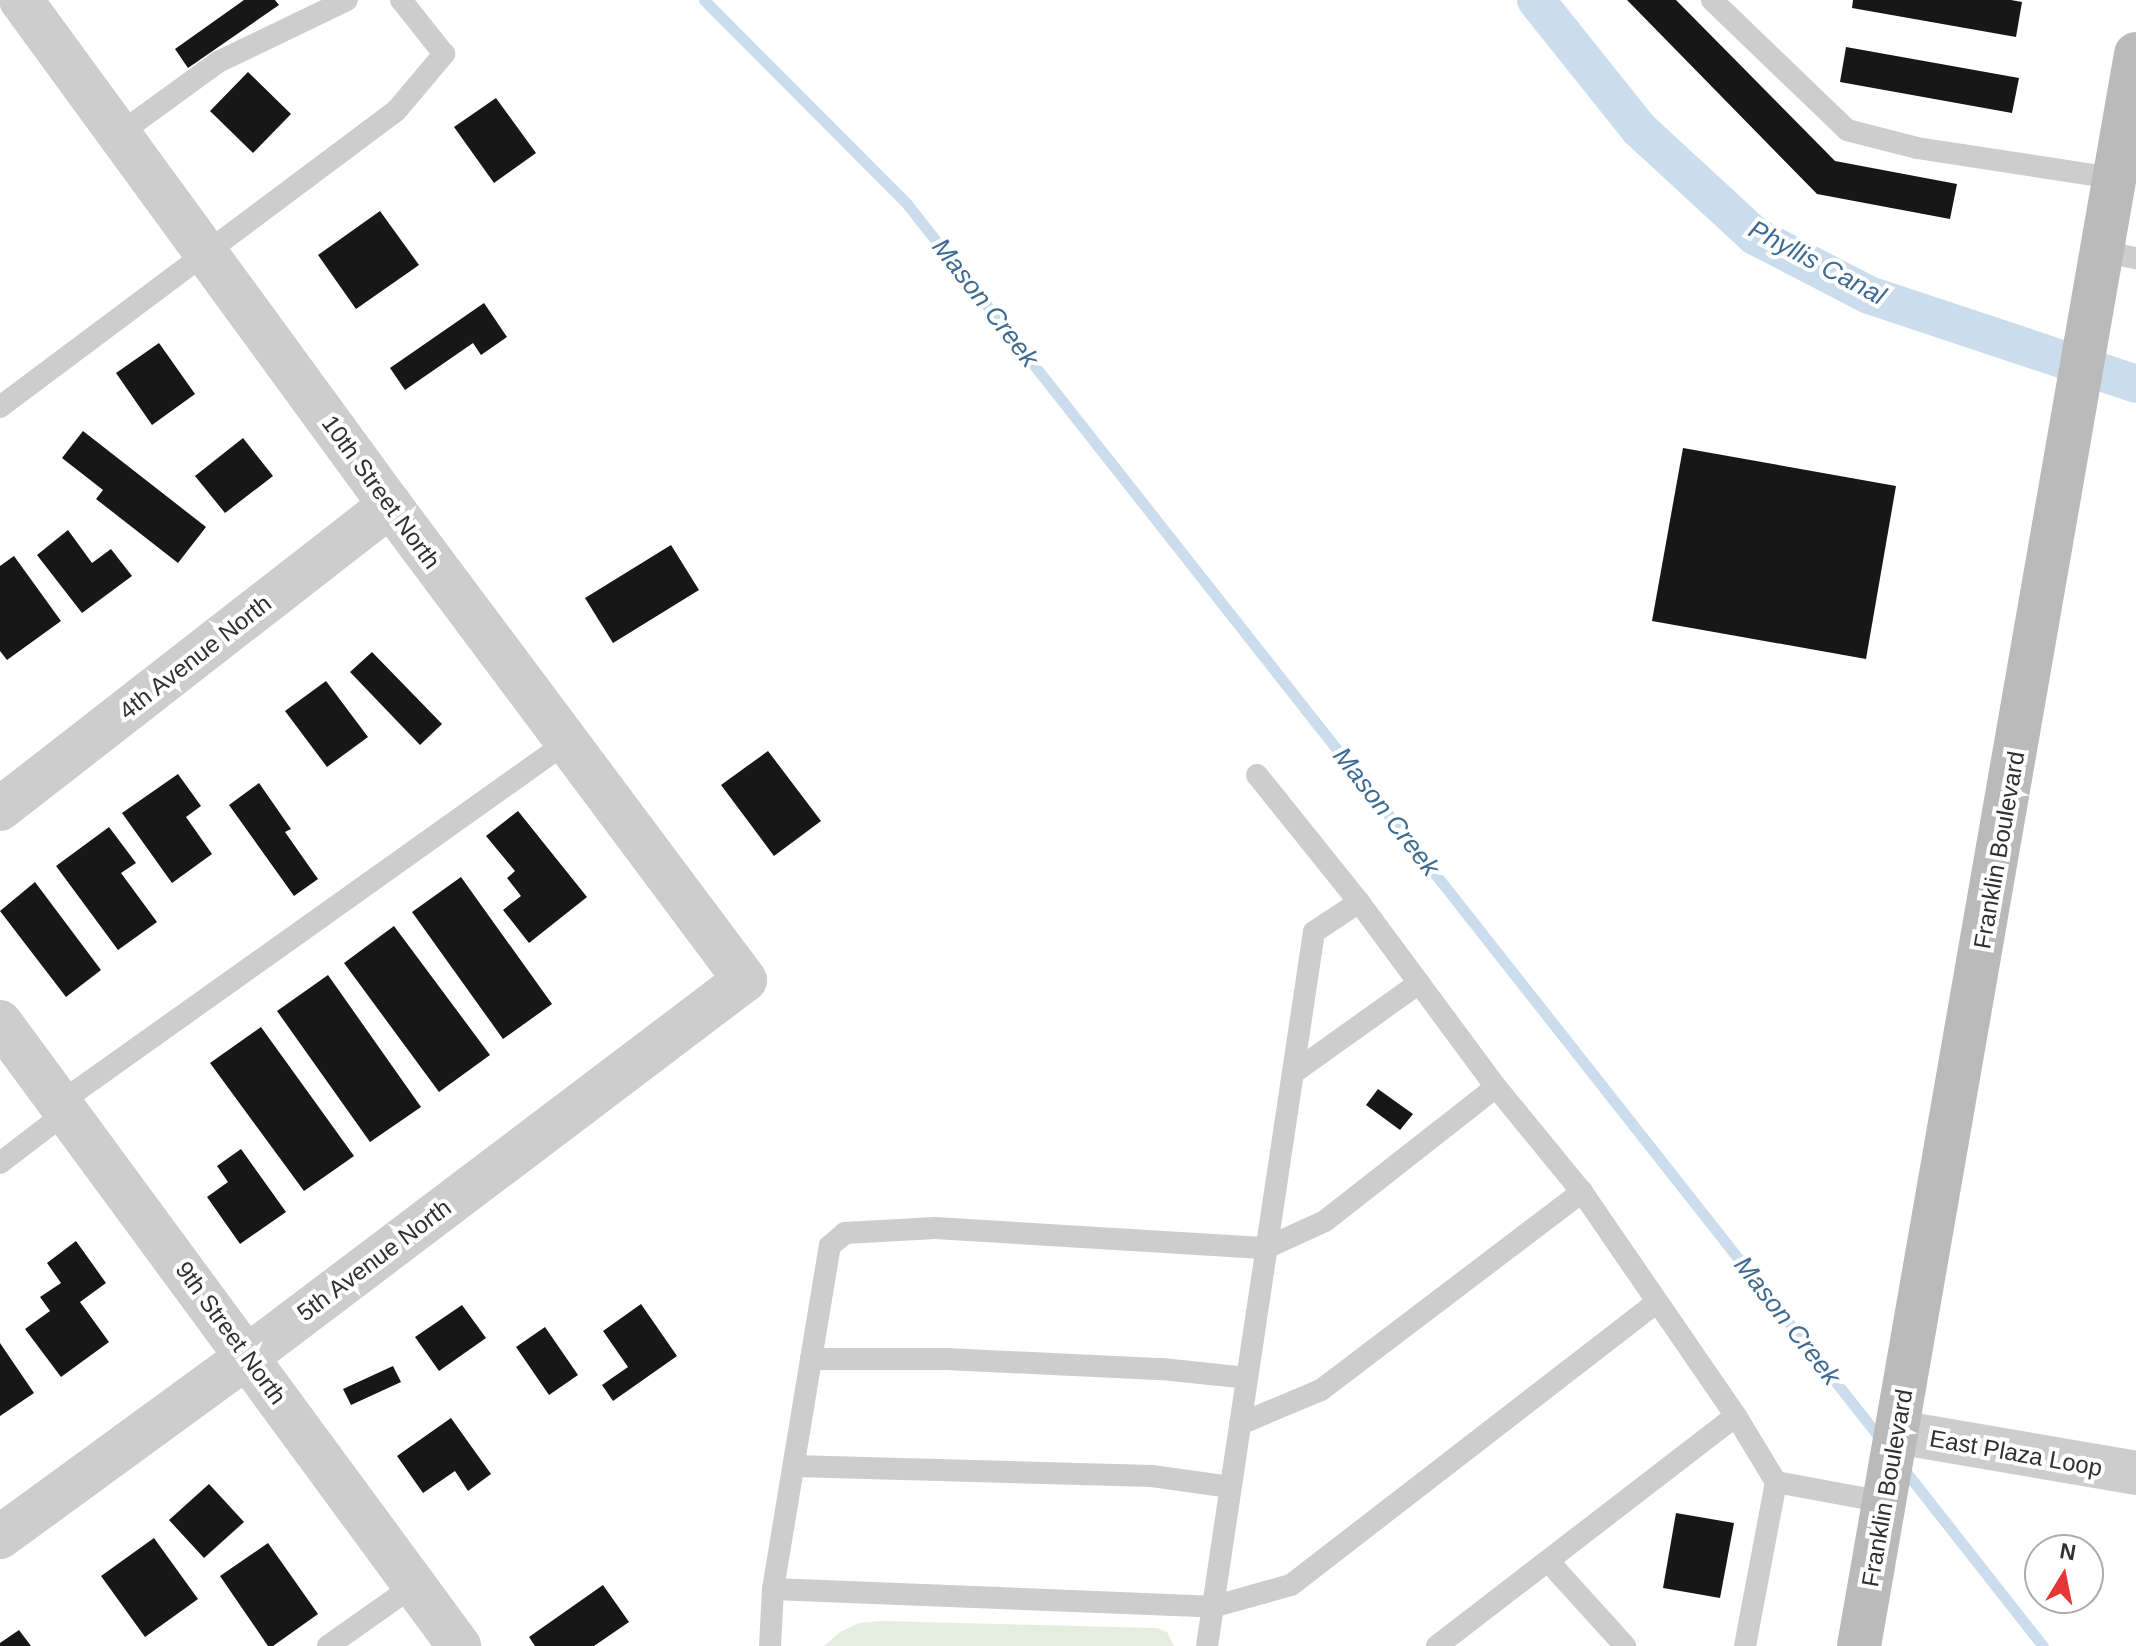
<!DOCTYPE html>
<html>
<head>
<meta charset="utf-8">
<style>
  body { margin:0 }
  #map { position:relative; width:2136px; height:1646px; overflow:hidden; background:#fff; font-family:Arial,sans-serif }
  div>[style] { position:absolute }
  .green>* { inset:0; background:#e5eddf }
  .stream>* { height:11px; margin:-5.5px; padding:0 5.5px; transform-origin:5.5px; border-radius:5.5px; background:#cbddec }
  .canal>* { height:38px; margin:-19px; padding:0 19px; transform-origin:19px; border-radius:19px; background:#cbddec }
  .building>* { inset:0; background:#171717 }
  .service>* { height:22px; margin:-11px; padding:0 11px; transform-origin:11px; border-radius:11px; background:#cdcdcd }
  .minor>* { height:44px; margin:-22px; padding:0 22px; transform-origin:22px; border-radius:22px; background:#cdcdcd }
  .secondary>* { height:44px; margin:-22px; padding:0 22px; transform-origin:22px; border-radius:22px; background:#bababa }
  span { translate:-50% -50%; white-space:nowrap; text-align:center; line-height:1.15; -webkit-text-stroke:8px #fff; paint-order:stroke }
  .street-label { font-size:24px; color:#303030 }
  .water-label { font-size:26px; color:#3e6b92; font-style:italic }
  .north { position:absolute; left:2024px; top:1534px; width:80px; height:80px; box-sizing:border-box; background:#fff; border:2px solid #acacac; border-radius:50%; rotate:10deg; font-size:22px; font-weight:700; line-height:32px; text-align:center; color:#303030 }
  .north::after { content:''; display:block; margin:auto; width:28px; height:36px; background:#e43736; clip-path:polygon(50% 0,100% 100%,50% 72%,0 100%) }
</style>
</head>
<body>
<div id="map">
  <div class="green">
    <div style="clip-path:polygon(882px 1621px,1157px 1628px,1167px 1632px,1174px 1646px,824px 1646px,840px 1632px,859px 1623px)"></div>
  </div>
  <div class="stream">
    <div style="left:704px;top:0;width:288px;rotate:45.1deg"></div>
    <div style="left:907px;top:204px;width:1575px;rotate:51.75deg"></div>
    <div style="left:1902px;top:1467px;width:228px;rotate:51.8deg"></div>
  </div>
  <div class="canal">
    <div style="left:1536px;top:0;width:165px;rotate:51.4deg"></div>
    <div style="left:1639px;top:129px;width:158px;rotate:42.7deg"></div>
    <div style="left:1755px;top:236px;width:128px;rotate:27.4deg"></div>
    <div style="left:1869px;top:295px;width:281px;rotate:18.4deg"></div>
  </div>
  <div class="building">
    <div style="clip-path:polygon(244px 0,275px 0,279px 5px,188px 68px,175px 49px)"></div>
    <div style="clip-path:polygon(1627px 0,1676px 0,1835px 161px,1957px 184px,1950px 219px,1817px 194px)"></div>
    <div style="clip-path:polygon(1853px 0,2011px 0,2022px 2px,2016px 37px,1852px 8px)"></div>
    <div style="clip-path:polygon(1846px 47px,2019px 78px,2012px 113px,1840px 82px)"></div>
    <div style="clip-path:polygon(248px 72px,291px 114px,253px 153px,210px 111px)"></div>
    <div style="clip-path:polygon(496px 98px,536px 153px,494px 183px,454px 127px)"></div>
    <div style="clip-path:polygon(380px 211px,419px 265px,356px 309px,318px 255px)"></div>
    <div style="clip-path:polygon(484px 303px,507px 337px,481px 355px,473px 343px,405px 390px,390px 368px)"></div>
    <div style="clip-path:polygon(159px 343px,195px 394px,152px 425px,116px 373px)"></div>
    <div style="clip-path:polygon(83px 431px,206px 527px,178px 563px,96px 499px,103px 490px,62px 458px)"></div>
    <div style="clip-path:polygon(243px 438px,273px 476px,225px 513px,195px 476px)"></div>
    <div style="clip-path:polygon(1683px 448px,1896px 486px,1866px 659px,1652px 621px)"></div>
    <div style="clip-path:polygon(68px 530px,92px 563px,111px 549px,132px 576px,82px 613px,37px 555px)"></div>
    <div style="clip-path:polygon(671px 545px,699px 590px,613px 643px,585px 598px)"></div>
    <div style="clip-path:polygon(14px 556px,61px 621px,7px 660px,0 651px,0 566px)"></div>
    <div style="clip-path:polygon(372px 652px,442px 724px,420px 745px,350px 672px)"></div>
    <div style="clip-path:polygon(326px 681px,368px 737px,327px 767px,285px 711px)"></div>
    <div style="clip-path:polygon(768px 751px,821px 821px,774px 856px,721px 785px)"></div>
    <div style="clip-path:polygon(178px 774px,201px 806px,186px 817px,212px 854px,172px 883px,122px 813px)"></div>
    <div style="clip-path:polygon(259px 783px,291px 829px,285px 832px,318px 879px,294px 896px,229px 805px)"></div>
    <div style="clip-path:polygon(518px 811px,587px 897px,529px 943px,503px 910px,521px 896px,507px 878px,515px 871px,486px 836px)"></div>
    <div style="clip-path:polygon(109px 827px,136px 863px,121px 873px,157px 922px,118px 950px,56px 866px)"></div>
    <div style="clip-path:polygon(461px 877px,552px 1004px,503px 1039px,412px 912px)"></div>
    <div style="clip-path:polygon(35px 882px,101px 970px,66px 997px,0 911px)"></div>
    <div style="clip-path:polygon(394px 926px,490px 1055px,439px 1092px,344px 963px)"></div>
    <div style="clip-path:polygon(328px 975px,421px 1107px,370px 1142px,277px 1011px)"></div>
    <div style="clip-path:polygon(261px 1027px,354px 1156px,304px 1191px,210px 1063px)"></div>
    <div style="clip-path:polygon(1378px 1089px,1413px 1114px,1400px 1130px,1366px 1105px)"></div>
    <div style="clip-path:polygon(241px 1149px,286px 1212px,240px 1244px,207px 1197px,228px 1182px,217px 1166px)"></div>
    <div style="clip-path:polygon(76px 1241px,106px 1283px,80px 1302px,109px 1342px,61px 1377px,25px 1329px,50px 1311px,40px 1297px,61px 1283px,47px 1263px)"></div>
    <div style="clip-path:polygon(641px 1304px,677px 1356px,613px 1401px,602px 1385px,628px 1367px,603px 1331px)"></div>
    <div style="clip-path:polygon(462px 1305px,486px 1338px,439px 1371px,415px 1337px)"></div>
    <div style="clip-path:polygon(545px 1327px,578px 1375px,549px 1395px,516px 1347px)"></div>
    <div style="clip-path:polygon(0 1343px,34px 1393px,0 1416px)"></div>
    <div style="clip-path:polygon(393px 1366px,401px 1382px,351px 1405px,343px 1389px)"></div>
    <div style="clip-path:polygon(451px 1418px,491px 1474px,468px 1491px,455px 1471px,423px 1493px,397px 1456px)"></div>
    <div style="clip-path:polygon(209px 1484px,244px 1522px,204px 1558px,169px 1520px)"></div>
    <div style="clip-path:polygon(1676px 1513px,1734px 1523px,1720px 1598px,1663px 1588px)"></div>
    <div style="clip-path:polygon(154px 1538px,198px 1599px,145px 1637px,101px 1576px)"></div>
    <div style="clip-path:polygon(268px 1543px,318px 1614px,273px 1646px,268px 1646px,220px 1576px)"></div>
    <div style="clip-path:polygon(603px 1585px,629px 1622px,594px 1646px,535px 1646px,529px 1637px)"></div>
    <div style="clip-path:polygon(19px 1630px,31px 1646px,0 1646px,0 1643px)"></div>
  </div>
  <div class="service">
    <div style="left:1712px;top:0;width:187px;rotate:43.9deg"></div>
    <div style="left:1847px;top:130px;width:72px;rotate:14.4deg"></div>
    <div style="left:1917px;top:148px;width:199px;rotate:8.7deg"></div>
    <div style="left:119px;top:134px;width:122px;rotate:-36deg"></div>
    <div style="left:218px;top:62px;width:143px;rotate:-25.7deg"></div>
    <div style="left:2102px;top:251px;width:35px;rotate:12deg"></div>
    <div style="left:0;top:407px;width:494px;rotate:-36.8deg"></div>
    <div style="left:396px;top:111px;width:75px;rotate:-49.9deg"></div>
    <div style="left:444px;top:54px;width:69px;rotate:-128.5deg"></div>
    <div style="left:1257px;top:775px;width:163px;rotate:51.2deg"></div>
    <div style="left:1359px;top:902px;width:230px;rotate:53.5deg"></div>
    <div style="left:1496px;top:1087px;width:136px;rotate:50.7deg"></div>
    <div style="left:1582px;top:1192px;width:272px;rotate:55.5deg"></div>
    <div style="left:1736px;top:1416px;width:77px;rotate:58.8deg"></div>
    <div style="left:1776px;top:1482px;width:110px;rotate:10.5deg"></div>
    <div style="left:1293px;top:1073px;width:155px;rotate:-35.5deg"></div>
    <div style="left:61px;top:1102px;width:621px;rotate:-35.43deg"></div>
    <div style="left:0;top:1163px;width:86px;rotate:-37.4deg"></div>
    <div style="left:811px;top:1359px;width:135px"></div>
    <div style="left:946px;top:1359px;width:216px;rotate:2.7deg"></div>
    <div style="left:1162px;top:1369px;width:85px;rotate:6deg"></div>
    <div style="left:1240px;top:1424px;width:88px;rotate:-22.8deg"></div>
    <div style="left:1321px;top:1390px;width:328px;rotate:-37.2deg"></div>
    <div style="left:794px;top:1466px;width:358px;rotate:1.6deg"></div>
    <div style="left:1152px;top:1476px;width:79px;rotate:8deg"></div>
    <div style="left:1548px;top:1561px;width:115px;rotate:47.8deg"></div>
    <div style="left:773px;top:1589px;width:439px;rotate:2.3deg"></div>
    <div style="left:1212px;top:1607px;width:82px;rotate:-15.6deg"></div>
    <div style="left:1291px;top:1585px;width:463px;rotate:-37.7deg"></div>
    <div style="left:328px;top:1646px;width:108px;rotate:-35.2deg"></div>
    <div style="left:770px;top:1646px;width:57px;rotate:-87deg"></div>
    <div style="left:773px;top:1589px;width:348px;rotate:-80.6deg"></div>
    <div style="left:830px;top:1246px;width:20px;rotate:-41deg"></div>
    <div style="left:845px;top:1233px;width:90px;rotate:-3.2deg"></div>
    <div style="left:935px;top:1228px;width:332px;rotate:3.5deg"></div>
    <div style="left:1266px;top:1248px;width:65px;rotate:-24.6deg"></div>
    <div style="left:1325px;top:1221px;width:217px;rotate:-38.1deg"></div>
    <div style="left:1207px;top:1646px;width:722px;rotate:-81.48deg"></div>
    <div style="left:1314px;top:932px;width:54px;rotate:-33.7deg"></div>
    <div style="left:1437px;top:1646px;width:377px;rotate:-37.6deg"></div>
    <div style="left:1745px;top:1646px;width:167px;rotate:-79.3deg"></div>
  </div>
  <div class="minor">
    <div style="left:0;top:809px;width:494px;rotate:-37.9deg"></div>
    <div style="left:0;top:1022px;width:775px;rotate:53.66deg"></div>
    <div style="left:1897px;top:1432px;width:242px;rotate:9.7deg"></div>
    <div style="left:0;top:1537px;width:307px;rotate:-36.1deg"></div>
    <div style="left:248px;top:1356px;width:623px;rotate:-37.11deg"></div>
    <div style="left:745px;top:980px;width:593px;rotate:-126.77deg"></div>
    <div style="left:390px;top:505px;width:625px;rotate:-126.16deg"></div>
  </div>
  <div class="secondary">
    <div style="left:1859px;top:1646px;width:1616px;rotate:-80.13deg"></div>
  </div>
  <div class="street-label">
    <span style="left:381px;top:492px;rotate:54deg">10th Street North</span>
    <span style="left:195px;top:657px;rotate:-38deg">4th Avenue North</span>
    <span style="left:1999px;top:850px;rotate:-80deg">Franklin Boulevard</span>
    <span style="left:374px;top:1260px;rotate:-37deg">5th Avenue North</span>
    <span style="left:231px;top:1333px;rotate:54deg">9th Street North</span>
    <span style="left:2016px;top:1453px;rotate:10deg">East Plaza Loop</span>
    <span style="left:1887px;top:1488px;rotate:-80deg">Franklin Boulevard</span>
  </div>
  <div class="water-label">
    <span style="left:1817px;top:263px;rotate:28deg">Phyllis Canal</span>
    <span style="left:985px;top:303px;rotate:52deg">Mason Creek</span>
    <span style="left:1386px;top:812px;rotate:52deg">Mason Creek</span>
    <span style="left:1787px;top:1321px;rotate:52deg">Mason Creek</span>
  </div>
  <div class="north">N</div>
</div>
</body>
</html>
